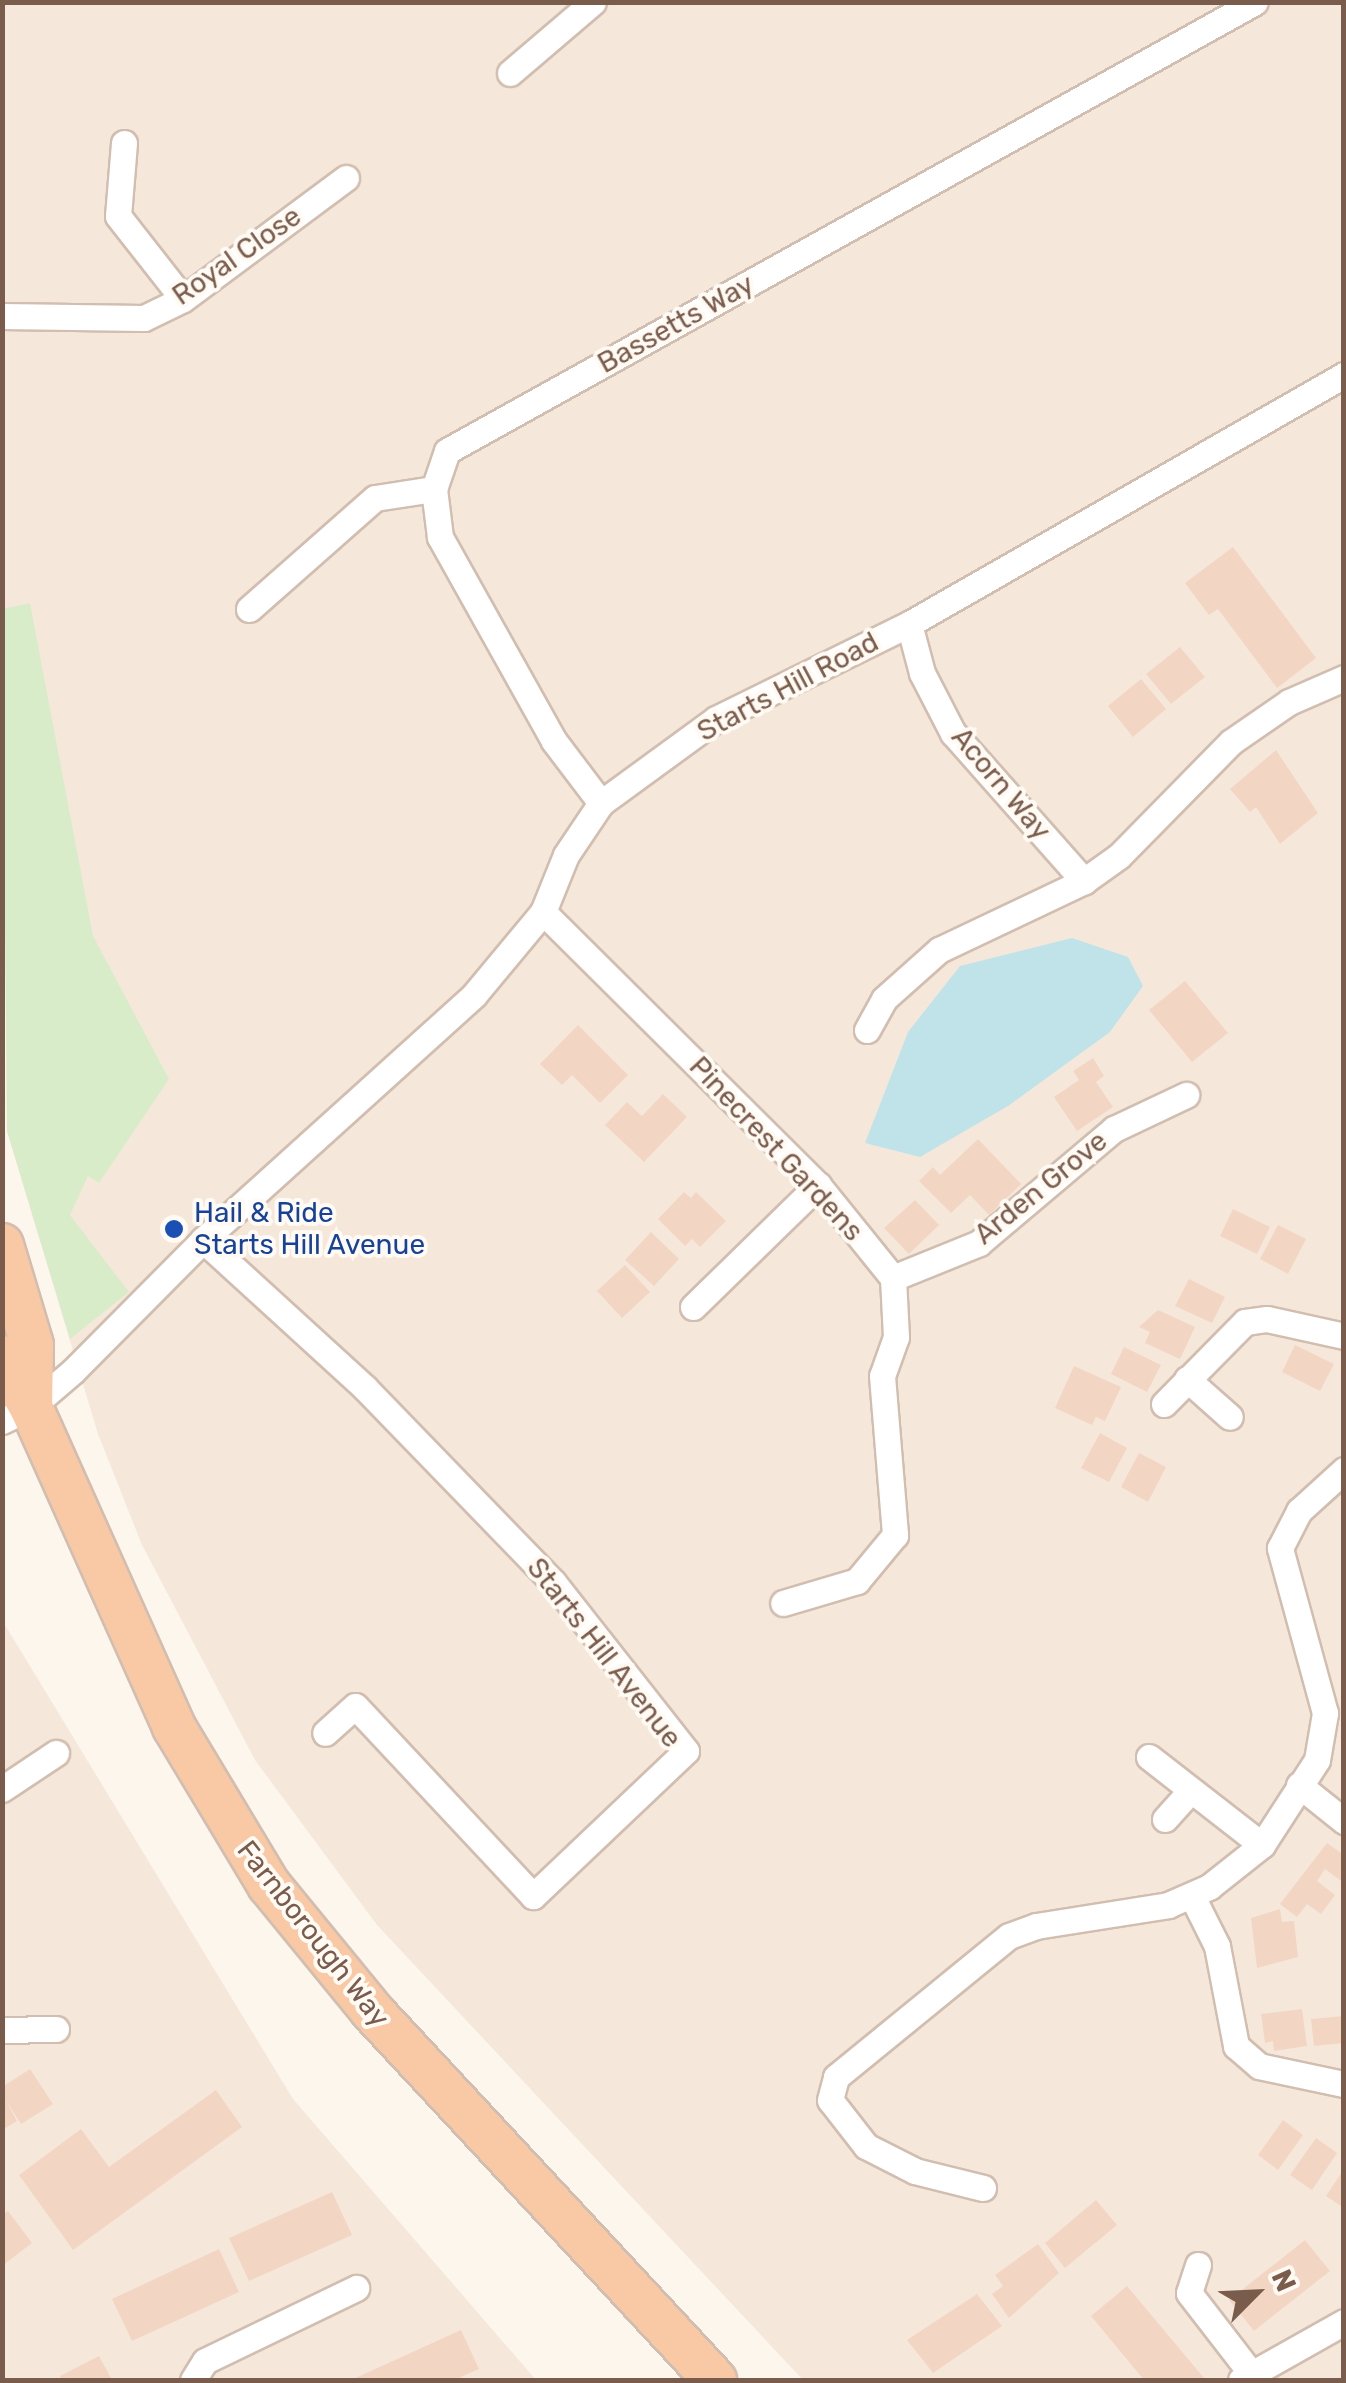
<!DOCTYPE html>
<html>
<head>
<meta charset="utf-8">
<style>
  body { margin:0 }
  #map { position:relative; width:1346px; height:2383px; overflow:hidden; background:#fdf6ec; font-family:Rubik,sans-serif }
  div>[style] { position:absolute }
  .residential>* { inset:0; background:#f5e8da }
  .green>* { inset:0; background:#d8ecc9 }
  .water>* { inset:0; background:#bfe3e8 }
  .building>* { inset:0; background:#f3d5c3 }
  .roads { filter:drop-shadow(2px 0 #d1beb0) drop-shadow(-2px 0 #d1beb0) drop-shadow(0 2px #d1beb0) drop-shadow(0 -2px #d1beb0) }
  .minor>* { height:25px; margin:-12.5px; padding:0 12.5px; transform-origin:12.5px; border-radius:12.5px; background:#fff }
  .trunk>* { height:42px; margin:-21px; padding:0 21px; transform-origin:21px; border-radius:21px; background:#f9c8a4 }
  .dots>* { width:28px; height:28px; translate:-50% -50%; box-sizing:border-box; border:5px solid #fffaf3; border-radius:50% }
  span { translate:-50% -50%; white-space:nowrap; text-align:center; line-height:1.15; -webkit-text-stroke:8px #fffaf3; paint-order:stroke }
  .street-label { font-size:28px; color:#7a5c4d }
  .transit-label { font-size:28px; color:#164399 }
  .left { translate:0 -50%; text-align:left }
  .frame { position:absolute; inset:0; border:5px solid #7a5c4d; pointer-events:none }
  .north { position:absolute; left:1206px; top:2243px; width:100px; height:100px; -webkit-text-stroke:8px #fffaf3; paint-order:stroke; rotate:66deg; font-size:28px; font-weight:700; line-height:40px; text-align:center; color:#7a5c4d }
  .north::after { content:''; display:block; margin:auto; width:35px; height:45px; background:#7a5c4d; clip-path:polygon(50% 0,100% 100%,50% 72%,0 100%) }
</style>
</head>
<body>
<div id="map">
  <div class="residential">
    <div style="clip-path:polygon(2px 3px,1343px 3px,1343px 2380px,803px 2380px,377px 1925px,255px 1760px,142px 1545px,98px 1434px,7px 1131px)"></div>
    <div style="clip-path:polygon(2px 1620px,293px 2099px,536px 2380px,3px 2380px)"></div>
  </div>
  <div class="green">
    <div style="clip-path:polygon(30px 603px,93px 936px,169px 1079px,99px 1183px,88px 1176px,70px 1215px,129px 1292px,70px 1339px,7px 1131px,2px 609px)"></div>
  </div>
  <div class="water">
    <div style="clip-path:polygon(1072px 938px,1128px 957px,1143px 986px,1110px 1032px,1008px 1106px,920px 1157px,865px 1143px,908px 1032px,960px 966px)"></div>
  </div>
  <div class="building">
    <div style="clip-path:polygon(1233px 547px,1316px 658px,1277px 688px,1218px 609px,1209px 615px,1185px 583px)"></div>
    <div style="clip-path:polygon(1180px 647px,1205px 677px,1171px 704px,1146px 674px)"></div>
    <div style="clip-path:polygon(1141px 679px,1166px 709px,1133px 737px,1108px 706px)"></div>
    <div style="clip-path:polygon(1276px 750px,1318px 813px,1280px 844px,1256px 807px,1250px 812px,1230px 789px)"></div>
    <div style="clip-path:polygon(1185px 981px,1228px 1033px,1192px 1062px,1149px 1010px)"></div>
    <div style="clip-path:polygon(578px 1025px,628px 1075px,600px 1103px,572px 1075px,562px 1085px,540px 1064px)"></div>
    <div style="clip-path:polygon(1093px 1058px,1104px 1076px,1096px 1082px,1113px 1107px,1077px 1131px,1054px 1097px,1079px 1080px,1073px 1071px)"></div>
    <div style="clip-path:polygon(663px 1094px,687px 1117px,644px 1162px,605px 1125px,627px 1102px,642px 1116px)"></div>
    <div style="clip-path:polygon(978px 1139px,1021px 1184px,989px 1215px,970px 1195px,951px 1213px,919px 1181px,933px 1167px,940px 1175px)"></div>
    <div style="clip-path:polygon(684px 1192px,691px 1198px,696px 1192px,726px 1221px,700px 1247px,692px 1239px,685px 1246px,658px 1219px)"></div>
    <div style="clip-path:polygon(915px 1200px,939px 1225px,909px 1254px,884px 1228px)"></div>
    <div style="clip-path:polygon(1233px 1209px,1270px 1227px,1257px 1254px,1220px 1236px)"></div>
    <div style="clip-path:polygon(1278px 1225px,1306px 1239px,1288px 1274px,1260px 1259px)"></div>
    <div style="clip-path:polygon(651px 1232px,679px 1259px,654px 1286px,625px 1260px)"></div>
    <div style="clip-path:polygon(625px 1265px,650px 1292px,622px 1318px,597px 1291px)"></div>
    <div style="clip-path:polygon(1189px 1279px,1225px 1297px,1212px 1323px,1175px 1306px)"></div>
    <div style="clip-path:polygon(1158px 1310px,1195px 1327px,1180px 1359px,1145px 1343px,1150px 1332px,1139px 1327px)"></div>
    <div style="clip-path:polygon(1295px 1345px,1334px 1364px,1320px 1391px,1282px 1372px)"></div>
    <div style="clip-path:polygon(1124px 1347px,1161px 1365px,1147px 1392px,1111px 1374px)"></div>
    <div style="clip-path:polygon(1074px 1366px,1121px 1387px,1105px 1421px,1096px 1417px,1092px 1425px,1055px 1408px)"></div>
    <div style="clip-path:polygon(1100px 1433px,1127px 1448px,1109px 1482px,1081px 1468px)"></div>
    <div style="clip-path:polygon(1139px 1453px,1166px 1467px,1148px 1502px,1121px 1487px)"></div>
    <div style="clip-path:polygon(1327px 1843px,1344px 1855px,1344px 1883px,1325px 1869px,1317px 1881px,1335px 1895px,1321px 1914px,1307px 1904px,1297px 1917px,1280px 1904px)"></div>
    <div style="clip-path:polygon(1280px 1909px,1282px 1922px,1294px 1921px,1298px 1957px,1257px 1968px,1251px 1918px)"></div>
    <div style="clip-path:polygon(1302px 2009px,1307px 2046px,1274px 2051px,1273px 2041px,1265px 2043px,1261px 2014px)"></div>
    <div style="clip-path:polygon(1344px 2016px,1344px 2043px,1314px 2046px,1311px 2019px)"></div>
    <div style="clip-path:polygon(30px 2069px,53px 2104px,21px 2124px,6px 2101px,17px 2121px,2px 2130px,2px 2087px)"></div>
    <div style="clip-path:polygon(216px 2090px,242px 2127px,73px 2250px,19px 2175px,81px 2129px,109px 2167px)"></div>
    <div style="clip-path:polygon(1283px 2120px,1303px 2135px,1278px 2170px,1258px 2155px)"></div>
    <div style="clip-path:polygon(1316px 2138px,1337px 2153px,1312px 2190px,1290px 2175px)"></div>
    <div style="clip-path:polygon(1344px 2169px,1344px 2208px,1326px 2196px)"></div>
    <div style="clip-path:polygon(332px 2192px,352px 2235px,249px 2281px,229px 2238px)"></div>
    <div style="clip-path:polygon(1096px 2200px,1117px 2225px,1065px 2268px,1045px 2243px)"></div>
    <div style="clip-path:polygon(8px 2211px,32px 2243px,2px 2266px,2px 2215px)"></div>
    <div style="clip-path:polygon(1305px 2240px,1330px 2271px,1254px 2331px,1229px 2300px)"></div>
    <div style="clip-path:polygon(1038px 2244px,1059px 2273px,1009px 2318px,992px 2294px,1003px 2286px,995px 2275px)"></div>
    <div style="clip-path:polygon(219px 2249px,239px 2292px,132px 2341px,112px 2299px)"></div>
    <div style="clip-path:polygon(1127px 2286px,1204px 2378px,1201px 2380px,1144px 2380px,1091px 2316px)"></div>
    <div style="clip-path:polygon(977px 2294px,1002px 2326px,933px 2373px,907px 2340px)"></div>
    <div style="clip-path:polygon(461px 2330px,479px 2369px,454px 2380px,351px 2380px)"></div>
    <div style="clip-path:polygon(99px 2356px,112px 2380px,62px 2380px,60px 2376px)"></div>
  </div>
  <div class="roads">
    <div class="minor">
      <div style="left:510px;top:73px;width:109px;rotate:-40.5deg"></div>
      <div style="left:124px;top:143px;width:73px;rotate:94.7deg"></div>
      <div style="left:118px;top:216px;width:105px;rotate:51.9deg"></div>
      <div style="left:2px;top:316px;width:142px;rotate:0.8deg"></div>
      <div style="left:144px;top:318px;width:43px;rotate:-26deg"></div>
      <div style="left:183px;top:299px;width:203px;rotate:-36.6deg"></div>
      <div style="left:249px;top:609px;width:168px;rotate:-41.4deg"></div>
      <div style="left:375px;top:498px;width:60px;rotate:-8.7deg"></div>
      <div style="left:909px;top:624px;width:51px;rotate:75.1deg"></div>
      <div style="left:922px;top:673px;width:68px;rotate:62.7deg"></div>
      <div style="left:953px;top:733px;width:198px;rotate:48.5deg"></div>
      <div style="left:601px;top:803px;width:78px;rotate:-127.2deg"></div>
      <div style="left:554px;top:741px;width:234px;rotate:-119.2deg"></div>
      <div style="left:440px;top:537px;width:48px;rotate:-97.1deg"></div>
      <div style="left:434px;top:489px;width:40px;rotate:-71.1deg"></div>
      <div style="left:447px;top:451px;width:924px;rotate:-29.06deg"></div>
      <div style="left:543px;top:912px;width:387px;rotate:44.8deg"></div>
      <div style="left:818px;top:1185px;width:119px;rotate:51.1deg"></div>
      <div style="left:893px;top:1278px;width:59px;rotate:87.1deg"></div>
      <div style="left:896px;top:1337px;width:41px;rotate:109.7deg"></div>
      <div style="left:882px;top:1376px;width:160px;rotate:85.3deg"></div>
      <div style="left:895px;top:1535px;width:60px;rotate:129.6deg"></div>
      <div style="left:857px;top:1581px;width:77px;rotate:163.4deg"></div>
      <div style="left:867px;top:1030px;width:35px;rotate:-61deg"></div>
      <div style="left:884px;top:999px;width:74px;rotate:-41.7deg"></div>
      <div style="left:939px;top:950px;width:161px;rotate:-25.4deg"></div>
      <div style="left:1084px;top:881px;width:43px;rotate:-35.5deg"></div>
      <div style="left:1119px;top:856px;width:160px;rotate:-45.5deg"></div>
      <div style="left:1231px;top:742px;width:70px;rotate:-34.6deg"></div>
      <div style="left:1289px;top:702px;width:60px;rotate:-23.6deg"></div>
      <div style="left:203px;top:1240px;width:219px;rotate:42.4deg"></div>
      <div style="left:365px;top:1388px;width:270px;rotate:45.9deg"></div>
      <div style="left:553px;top:1582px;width:215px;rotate:51.8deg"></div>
      <div style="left:686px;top:1751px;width:211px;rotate:136.5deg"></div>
      <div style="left:533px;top:1896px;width:260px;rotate:-133.1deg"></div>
      <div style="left:355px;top:1706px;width:40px;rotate:138deg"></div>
      <div style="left:893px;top:1278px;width:93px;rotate:-22.1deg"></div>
      <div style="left:979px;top:1243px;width:177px;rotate:-40.2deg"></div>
      <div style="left:1114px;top:1129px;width:80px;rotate:-25.3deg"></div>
      <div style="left:693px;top:1307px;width:175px;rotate:-44.3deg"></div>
      <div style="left:1187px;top:1379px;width:57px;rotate:41.5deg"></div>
      <div style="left:1164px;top:1404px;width:115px;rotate:-45.4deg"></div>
      <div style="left:1245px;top:1322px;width:22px;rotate:-8deg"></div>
      <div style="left:1267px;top:1319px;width:79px;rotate:12.4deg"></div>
      <div style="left:2px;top:1421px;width:32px;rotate:-26deg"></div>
      <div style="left:31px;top:1407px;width:55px;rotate:-40.6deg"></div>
      <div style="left:73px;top:1371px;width:185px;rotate:-45.2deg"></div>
      <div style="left:203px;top:1240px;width:365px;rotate:-42.1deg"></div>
      <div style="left:474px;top:995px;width:108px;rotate:-50.3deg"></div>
      <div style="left:543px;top:912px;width:61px;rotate:-68deg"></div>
      <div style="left:566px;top:855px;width:63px;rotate:-56.1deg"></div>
      <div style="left:601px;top:803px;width:142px;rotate:-36.1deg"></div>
      <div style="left:716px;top:719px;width:215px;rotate:-26.2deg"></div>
      <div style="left:909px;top:624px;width:501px;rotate:-29.79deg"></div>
      <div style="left:1149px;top:1757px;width:143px;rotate:37.9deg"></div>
      <div style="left:1299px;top:1785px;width:58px;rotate:38.7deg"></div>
      <div style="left:2px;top:1789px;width:65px;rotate:-33.7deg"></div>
      <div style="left:1165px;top:1819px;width:38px;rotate:-48deg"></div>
      <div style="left:1192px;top:1896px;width:56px;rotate:63.4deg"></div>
      <div style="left:1217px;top:1946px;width:102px;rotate:79.2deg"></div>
      <div style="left:1236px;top:2046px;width:30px;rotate:41deg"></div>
      <div style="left:1259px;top:2066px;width:87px;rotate:12deg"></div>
      <div style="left:2px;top:2030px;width:54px;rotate:-1.1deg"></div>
      <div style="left:983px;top:2188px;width:70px;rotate:-166deg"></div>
      <div style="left:915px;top:2171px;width:55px;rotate:-153deg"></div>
      <div style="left:866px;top:2146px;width:58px;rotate:-128deg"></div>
      <div style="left:830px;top:2100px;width:24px;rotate:-75deg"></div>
      <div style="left:836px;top:2077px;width:223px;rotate:-39.2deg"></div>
      <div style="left:1009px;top:1936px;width:29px;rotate:-20deg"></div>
      <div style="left:1036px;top:1926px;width:134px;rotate:-9deg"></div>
      <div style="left:1168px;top:1905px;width:45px;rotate:-23.7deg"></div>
      <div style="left:1209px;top:1887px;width:68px;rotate:-38.4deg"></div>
      <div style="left:1262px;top:1845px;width:101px;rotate:-57.1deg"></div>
      <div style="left:1317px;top:1760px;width:48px;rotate:-80.3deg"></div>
      <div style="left:1325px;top:1713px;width:171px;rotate:-105.3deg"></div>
      <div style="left:1280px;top:1548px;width:42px;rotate:-62.8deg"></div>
      <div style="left:1299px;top:1511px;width:61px;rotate:-42.3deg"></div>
      <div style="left:1198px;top:2265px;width:29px;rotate:108deg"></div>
      <div style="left:1189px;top:2293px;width:100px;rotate:52.3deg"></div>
      <div style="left:193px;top:2380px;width:22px;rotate:-58deg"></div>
      <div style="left:205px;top:2361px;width:168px;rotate:-25.8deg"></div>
      <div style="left:1241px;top:2380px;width:118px;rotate:-29.4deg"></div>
    </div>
    <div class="trunk">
      <div style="left:2px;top:1245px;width:104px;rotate:73.3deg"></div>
      <div style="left:32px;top:1345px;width:61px;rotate:90.9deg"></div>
      <div style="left:2px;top:1357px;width:58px;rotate:59.9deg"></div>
      <div style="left:31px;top:1407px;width:350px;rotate:65.9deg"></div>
      <div style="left:174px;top:1727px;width:184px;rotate:59deg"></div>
      <div style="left:269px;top:1885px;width:163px;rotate:50.7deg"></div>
      <div style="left:372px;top:2011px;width:504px;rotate:47.09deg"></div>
    </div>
  </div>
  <div class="dots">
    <div style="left:174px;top:1229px;background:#1a4fb4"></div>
  </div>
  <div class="street-label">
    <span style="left:237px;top:256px;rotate:-35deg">Royal Close</span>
    <span style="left:676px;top:324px;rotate:-29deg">Bassetts Way</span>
    <span style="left:788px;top:687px;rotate:-28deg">Starts Hill Road</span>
    <span style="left:1001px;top:784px;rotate:50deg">Acorn Way</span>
    <span style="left:776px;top:1149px;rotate:47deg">Pinecrest Gardens</span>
    <span style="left:1041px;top:1188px;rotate:-39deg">Arden Grove</span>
    <span style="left:604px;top:1653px;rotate:52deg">Starts Hill Avenue</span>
    <span style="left:313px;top:1934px;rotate:52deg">Farnborough Way</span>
  </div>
  <div class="transit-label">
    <span class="left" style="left:194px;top:1229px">Hail &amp; Ride<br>Starts Hill Avenue</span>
  </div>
  <div class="frame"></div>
  <div class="north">N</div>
</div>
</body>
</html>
